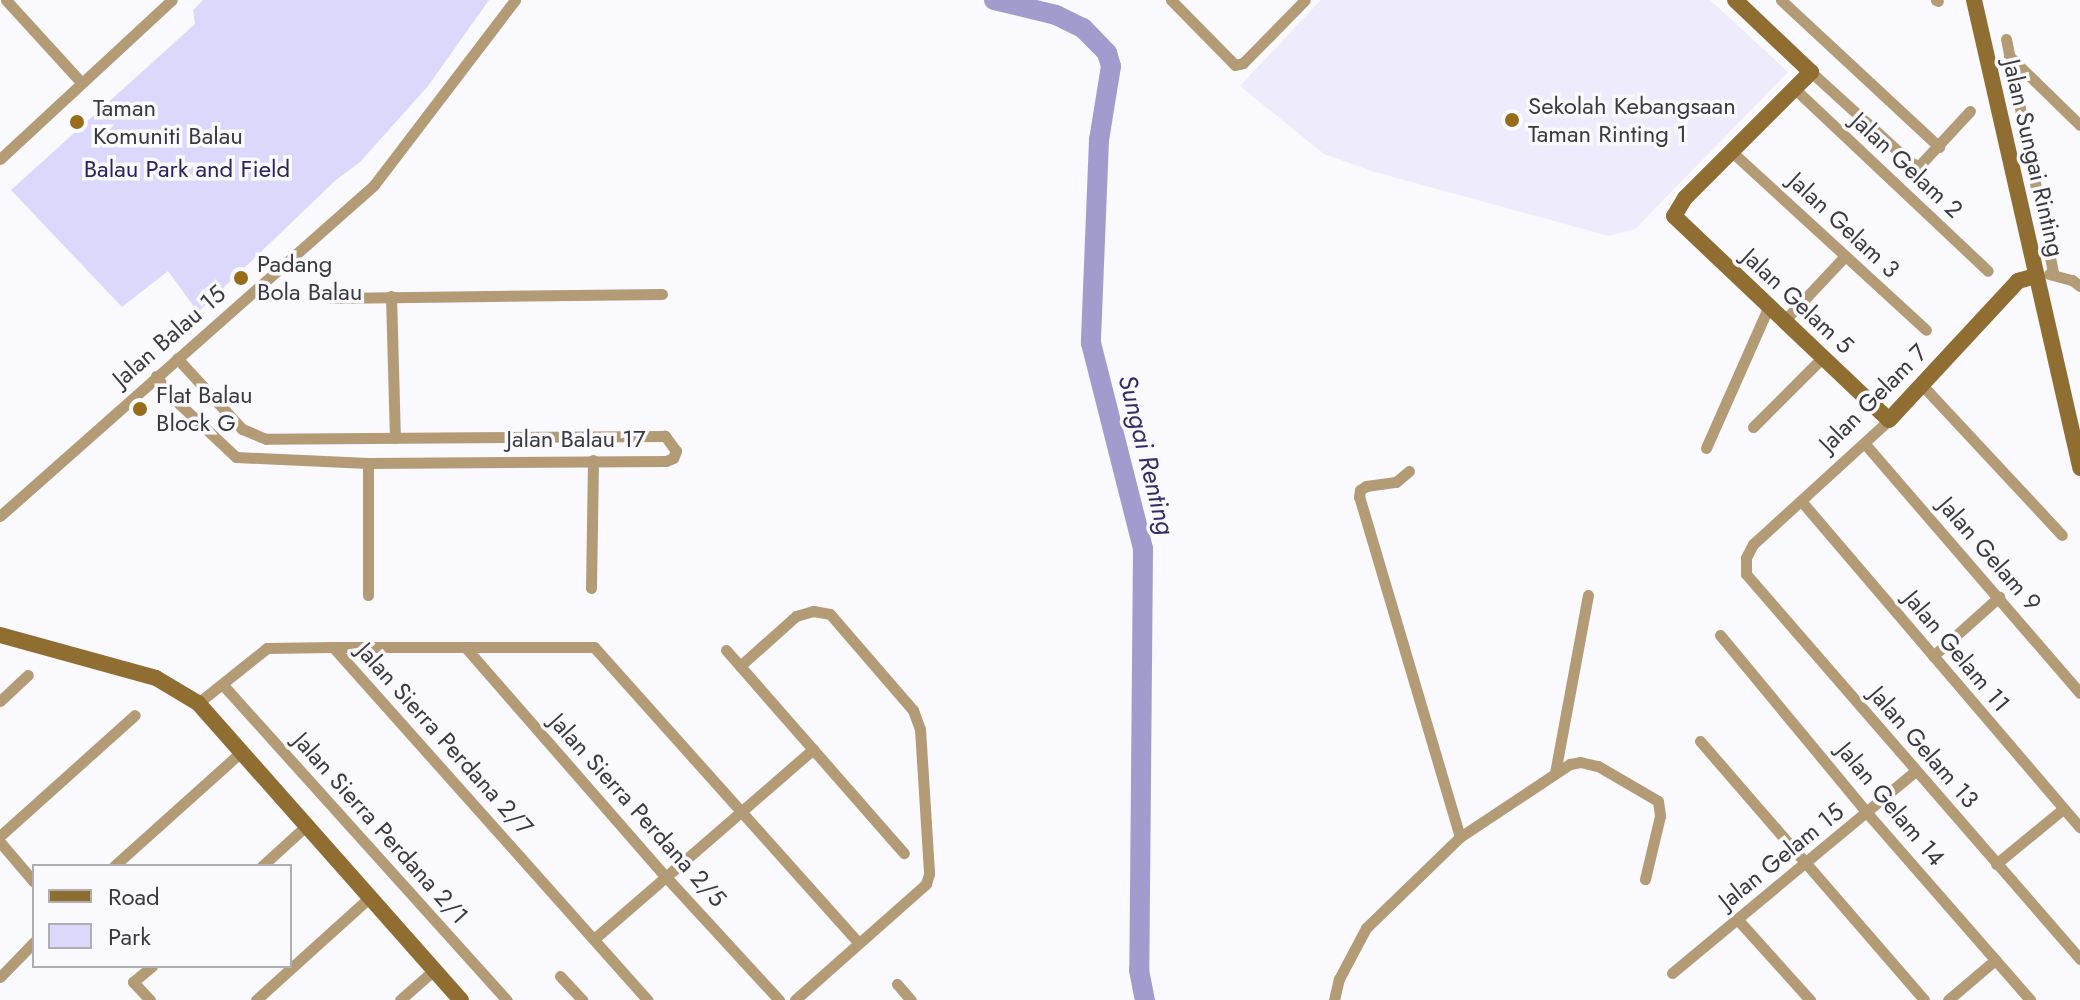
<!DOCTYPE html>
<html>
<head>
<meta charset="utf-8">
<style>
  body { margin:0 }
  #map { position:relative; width:2080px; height:1000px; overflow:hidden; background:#f9f9fe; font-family:Jost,sans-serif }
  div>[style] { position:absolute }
  .built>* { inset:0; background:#edebfc }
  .green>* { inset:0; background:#dbd8fc }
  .river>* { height:20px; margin:-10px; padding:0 10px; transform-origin:10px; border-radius:10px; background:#a19ccd }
  .street>* { height:11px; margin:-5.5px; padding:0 5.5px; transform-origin:5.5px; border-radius:5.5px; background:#b39b76 }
  .secondary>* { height:16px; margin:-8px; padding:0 8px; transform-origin:8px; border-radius:8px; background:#906e32 }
  .dots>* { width:22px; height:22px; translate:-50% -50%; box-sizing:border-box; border:4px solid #f9f9fe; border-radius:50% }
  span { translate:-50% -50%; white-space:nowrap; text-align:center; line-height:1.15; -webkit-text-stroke:7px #f9f9fe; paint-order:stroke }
  .poi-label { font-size:24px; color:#3a3a3f }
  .left { translate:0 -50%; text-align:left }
  .street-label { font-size:24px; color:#3a3a3f }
  .park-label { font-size:24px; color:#2e215c }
  .water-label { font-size:26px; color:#372b66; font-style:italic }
  .legend { position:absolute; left:32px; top:864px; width:260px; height:104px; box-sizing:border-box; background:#f9f9fe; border:2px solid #adadb2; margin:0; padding:10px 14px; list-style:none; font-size:24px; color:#3a3a3f }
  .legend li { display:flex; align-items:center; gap:16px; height:40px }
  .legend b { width:40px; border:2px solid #adadb2 }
</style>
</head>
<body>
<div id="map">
  <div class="built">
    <div style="clip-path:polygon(1321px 0,1710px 0,1788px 72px,1635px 229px,1609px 236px,1375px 172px,1324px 154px,1240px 86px)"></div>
  </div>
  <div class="green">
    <div style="clip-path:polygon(203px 0,489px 0,428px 86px,360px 162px,336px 180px,198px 312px,168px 271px,122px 307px,11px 190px,195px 24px,193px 10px)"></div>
  </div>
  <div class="river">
    <div style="left:994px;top:0;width:64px;rotate:13.6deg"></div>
    <div style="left:1056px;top:15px;width:30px;rotate:26deg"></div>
    <div style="left:1083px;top:28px;width:35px;rotate:46deg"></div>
    <div style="left:1107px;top:53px;width:14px;rotate:73deg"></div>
    <div style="left:1111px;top:66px;width:75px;rotate:99.2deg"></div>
    <div style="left:1099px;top:140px;width:203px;rotate:92.3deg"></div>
    <div style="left:1091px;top:343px;width:212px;rotate:75.8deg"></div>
    <div style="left:1143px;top:549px;width:421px;rotate:90.5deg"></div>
    <div style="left:1139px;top:970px;width:31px;rotate:79deg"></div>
  </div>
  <div class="street">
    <div style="left:6px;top:0;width:111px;rotate:47.6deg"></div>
    <div style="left:1171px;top:0;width:91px;rotate:45.4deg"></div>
    <div style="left:1235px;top:65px;width:8px;rotate:-14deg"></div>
    <div style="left:1243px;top:63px;width:88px;rotate:-45.5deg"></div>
    <div style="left:1781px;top:0;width:216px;rotate:42.9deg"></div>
    <div style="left:1936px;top:0;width:2px;rotate:27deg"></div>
    <div style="left:2006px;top:39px;width:239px;rotate:78.6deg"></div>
    <div style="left:2009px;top:56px;width:99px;rotate:44.2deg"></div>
    <div style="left:1811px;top:72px;width:135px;rotate:42.3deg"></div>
    <div style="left:1911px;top:163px;width:9px;rotate:21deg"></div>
    <div style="left:1919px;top:166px;width:75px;rotate:-47.2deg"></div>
    <div style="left:1797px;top:91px;width:262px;rotate:43.3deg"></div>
    <div style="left:1732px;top:152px;width:263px;rotate:42.5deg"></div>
    <div style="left:0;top:159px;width:234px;rotate:-42.8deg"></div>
    <div style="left:2049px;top:274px;width:24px;rotate:15deg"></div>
    <div style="left:2072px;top:280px;width:10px;rotate:37deg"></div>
    <div style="left:391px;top:296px;width:142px;rotate:88.4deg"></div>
    <div style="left:332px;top:298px;width:330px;rotate:-0.7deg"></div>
    <div style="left:1784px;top:321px;width:89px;rotate:-46.8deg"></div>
    <div style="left:156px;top:376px;width:25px;rotate:53deg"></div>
    <div style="left:171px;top:396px;width:89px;rotate:43.2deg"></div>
    <div style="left:236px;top:457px;width:132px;rotate:2.6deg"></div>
    <div style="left:368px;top:463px;width:298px;rotate:-0.4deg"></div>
    <div style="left:666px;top:461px;width:8px;rotate:-23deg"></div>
    <div style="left:673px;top:458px;width:8px;rotate:-67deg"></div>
    <div style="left:676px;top:451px;width:19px;rotate:-126deg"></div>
    <div style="left:665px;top:436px;width:399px;rotate:179.6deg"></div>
    <div style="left:266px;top:439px;width:26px;rotate:-157deg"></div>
    <div style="left:242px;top:429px;width:96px;rotate:-132.5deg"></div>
    <div style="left:1922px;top:385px;width:205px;rotate:47deg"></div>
    <div style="left:1889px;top:420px;width:184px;rotate:137.6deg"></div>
    <div style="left:1753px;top:544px;width:16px;rotate:117deg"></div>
    <div style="left:1746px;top:558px;width:16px;rotate:90deg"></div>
    <div style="left:1746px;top:574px;width:510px;rotate:49.06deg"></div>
    <div style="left:1753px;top:427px;width:99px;rotate:-45deg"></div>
    <div style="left:1865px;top:444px;width:329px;rotate:49.2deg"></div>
    <div style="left:1706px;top:448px;width:155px;rotate:-66.1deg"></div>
    <div style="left:368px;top:463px;width:132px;rotate:90deg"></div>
    <div style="left:1802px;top:502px;width:428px;rotate:49.5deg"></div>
    <div style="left:0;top:516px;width:499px;rotate:-41.5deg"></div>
    <div style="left:374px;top:185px;width:233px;rotate:-52.7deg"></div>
    <div style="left:591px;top:588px;width:128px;rotate:-89.1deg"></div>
    <div style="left:1720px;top:635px;width:232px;rotate:50.4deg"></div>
    <div style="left:1868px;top:814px;width:247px;rotate:48.9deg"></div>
    <div style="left:333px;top:647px;width:261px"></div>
    <div style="left:594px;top:647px;width:397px;rotate:48.2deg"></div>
    <div style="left:466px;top:648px;width:304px;rotate:48.9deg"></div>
    <div style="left:666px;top:877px;width:167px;rotate:47.4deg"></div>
    <div style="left:726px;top:650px;width:270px;rotate:48.8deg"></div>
    <div style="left:1933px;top:656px;width:89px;rotate:-41.8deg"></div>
    <div style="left:740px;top:666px;width:75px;rotate:-41.8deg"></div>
    <div style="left:796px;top:616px;width:18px;rotate:-16deg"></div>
    <div style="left:813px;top:611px;width:17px;rotate:10deg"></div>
    <div style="left:830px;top:614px;width:127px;rotate:49.2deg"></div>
    <div style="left:913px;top:710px;width:20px;rotate:70deg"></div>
    <div style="left:920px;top:729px;width:145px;rotate:86.4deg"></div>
    <div style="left:929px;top:874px;width:10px;rotate:107deg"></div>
    <div style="left:926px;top:884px;width:175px;rotate:138.5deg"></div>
    <div style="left:223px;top:685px;width:424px;rotate:48deg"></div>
    <div style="left:0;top:701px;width:38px;rotate:-43deg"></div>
    <div style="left:198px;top:703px;width:88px;rotate:-38.6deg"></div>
    <div style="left:267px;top:648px;width:66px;rotate:-0.9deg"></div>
    <div style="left:333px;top:647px;width:473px;rotate:48.3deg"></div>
    <div style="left:1700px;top:741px;width:342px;rotate:49.1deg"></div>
    <div style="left:1555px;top:773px;width:181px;rotate:-79.5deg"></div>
    <div style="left:0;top:836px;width:181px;rotate:-41.9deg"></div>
    <div style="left:1460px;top:837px;width:132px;rotate:-33.6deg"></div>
    <div style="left:1570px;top:764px;width:10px;rotate:-11deg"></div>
    <div style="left:1580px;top:762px;width:18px;rotate:13deg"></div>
    <div style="left:1598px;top:766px;width:69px;rotate:30.3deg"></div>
    <div style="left:1658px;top:801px;width:15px;rotate:82deg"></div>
    <div style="left:1660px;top:816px;width:65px;rotate:103.4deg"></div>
    <div style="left:0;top:842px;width:52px;rotate:49.6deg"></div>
    <div style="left:1996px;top:864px;width:87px;rotate:-39.4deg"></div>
    <div style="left:114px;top:866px;width:172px;rotate:-41.9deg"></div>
    <div style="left:262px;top:866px;width:59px;rotate:-42.3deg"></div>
    <div style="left:1738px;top:920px;width:108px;rotate:48deg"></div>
    <div style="left:594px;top:939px;width:290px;rotate:-40.9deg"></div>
    <div style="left:1672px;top:973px;width:316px;rotate:-39.7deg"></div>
    <div style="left:560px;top:976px;width:33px;rotate:47deg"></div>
    <div style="left:0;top:977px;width:49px;rotate:-45.8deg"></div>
    <div style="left:897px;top:984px;width:21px;rotate:49deg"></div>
    <div style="left:150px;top:1000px;width:25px;rotate:-133deg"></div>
    <div style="left:133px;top:982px;width:25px;rotate:-40deg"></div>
    <div style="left:256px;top:1000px;width:152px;rotate:-42.1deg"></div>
    <div style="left:400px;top:1000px;width:44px;rotate:-41.3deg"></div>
    <div style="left:1334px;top:1000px;width:22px;rotate:-77deg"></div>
    <div style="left:1339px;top:979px;width:58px;rotate:-62.1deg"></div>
    <div style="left:1366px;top:928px;width:131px;rotate:-44.1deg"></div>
    <div style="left:1460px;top:837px;width:355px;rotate:-106.5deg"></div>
    <div style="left:1359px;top:497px;width:7px;rotate:-82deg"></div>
    <div style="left:1360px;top:490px;width:7px;rotate:-34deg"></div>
    <div style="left:1366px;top:486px;width:30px;rotate:-8deg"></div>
    <div style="left:1396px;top:482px;width:17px;rotate:-40deg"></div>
    <div style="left:1948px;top:1000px;width:62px;rotate:-40.4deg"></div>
  </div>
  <div class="secondary">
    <div style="left:1735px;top:0;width:105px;rotate:43.5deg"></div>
    <div style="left:1811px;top:72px;width:178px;rotate:135deg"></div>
    <div style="left:1685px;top:198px;width:21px;rotate:121deg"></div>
    <div style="left:1674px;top:216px;width:296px;rotate:43.5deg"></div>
    <div style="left:1889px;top:420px;width:190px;rotate:-47.1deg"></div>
    <div style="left:2018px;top:281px;width:19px;rotate:-16deg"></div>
    <div style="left:1974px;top:0;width:480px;rotate:77.2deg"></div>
    <div style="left:0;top:635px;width:162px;rotate:15.4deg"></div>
    <div style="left:156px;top:678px;width:49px;rotate:30.8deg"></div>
    <div style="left:198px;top:703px;width:397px;rotate:48.5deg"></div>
  </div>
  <div class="dots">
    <div style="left:1512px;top:120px;background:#986d1a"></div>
    <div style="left:77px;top:122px;background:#986d1a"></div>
    <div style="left:241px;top:278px;background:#986d1a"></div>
    <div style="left:140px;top:409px;background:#986d1a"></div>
  </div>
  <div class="poi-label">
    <span class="left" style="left:1528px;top:120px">Sekolah Kebangsaan<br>Taman Rinting 1</span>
    <span class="left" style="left:93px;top:122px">Taman<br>Komuniti Balau</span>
    <span class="left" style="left:257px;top:278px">Padang<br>Bola Balau</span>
    <span class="left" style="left:156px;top:409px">Flat Balau<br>Block G</span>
  </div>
  <div class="street-label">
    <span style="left:2034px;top:158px;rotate:77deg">Jalan Sungai Rinting</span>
    <span style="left:1907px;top:165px;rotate:43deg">Jalan Gelam 2</span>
    <span style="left:1844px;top:225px;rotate:43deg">Jalan Gelam 3</span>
    <span style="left:1798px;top:301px;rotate:43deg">Jalan Gelam 5</span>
    <span style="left:169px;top:336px;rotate:-41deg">Jalan Balau 15</span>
    <span style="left:1873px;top:398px;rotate:-45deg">Jalan Gelam 7</span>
    <span style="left:576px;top:439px">Jalan Balau 17</span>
    <span style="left:1990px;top:554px;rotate:49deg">Jalan Gelam 9</span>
    <span style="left:1957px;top:651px;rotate:50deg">Jalan Gelam 11</span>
    <span style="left:445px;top:739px;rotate:48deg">Jalan Sierra Perdana 2/7</span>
    <span style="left:1924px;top:747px;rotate:49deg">Jalan Gelam 13</span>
    <span style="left:1891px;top:804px;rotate:50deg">Jalan Gelam 14</span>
    <span style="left:638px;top:810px;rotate:48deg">Jalan Sierra Perdana 2/5</span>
    <span style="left:381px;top:828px;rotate:48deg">Jalan Sierra Perdana 2/1</span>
    <span style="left:1781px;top:856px;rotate:-39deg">Jalan Gelam 15</span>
  </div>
  <div class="park-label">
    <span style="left:187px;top:169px">Balau Park and Field</span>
  </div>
  <div class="water-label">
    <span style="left:1146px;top:455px;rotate:76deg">Sungai Renting</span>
  </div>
  <ul class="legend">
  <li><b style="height:10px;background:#906e32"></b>Road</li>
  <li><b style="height:22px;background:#dbd8fc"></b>Park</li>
  </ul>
</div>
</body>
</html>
